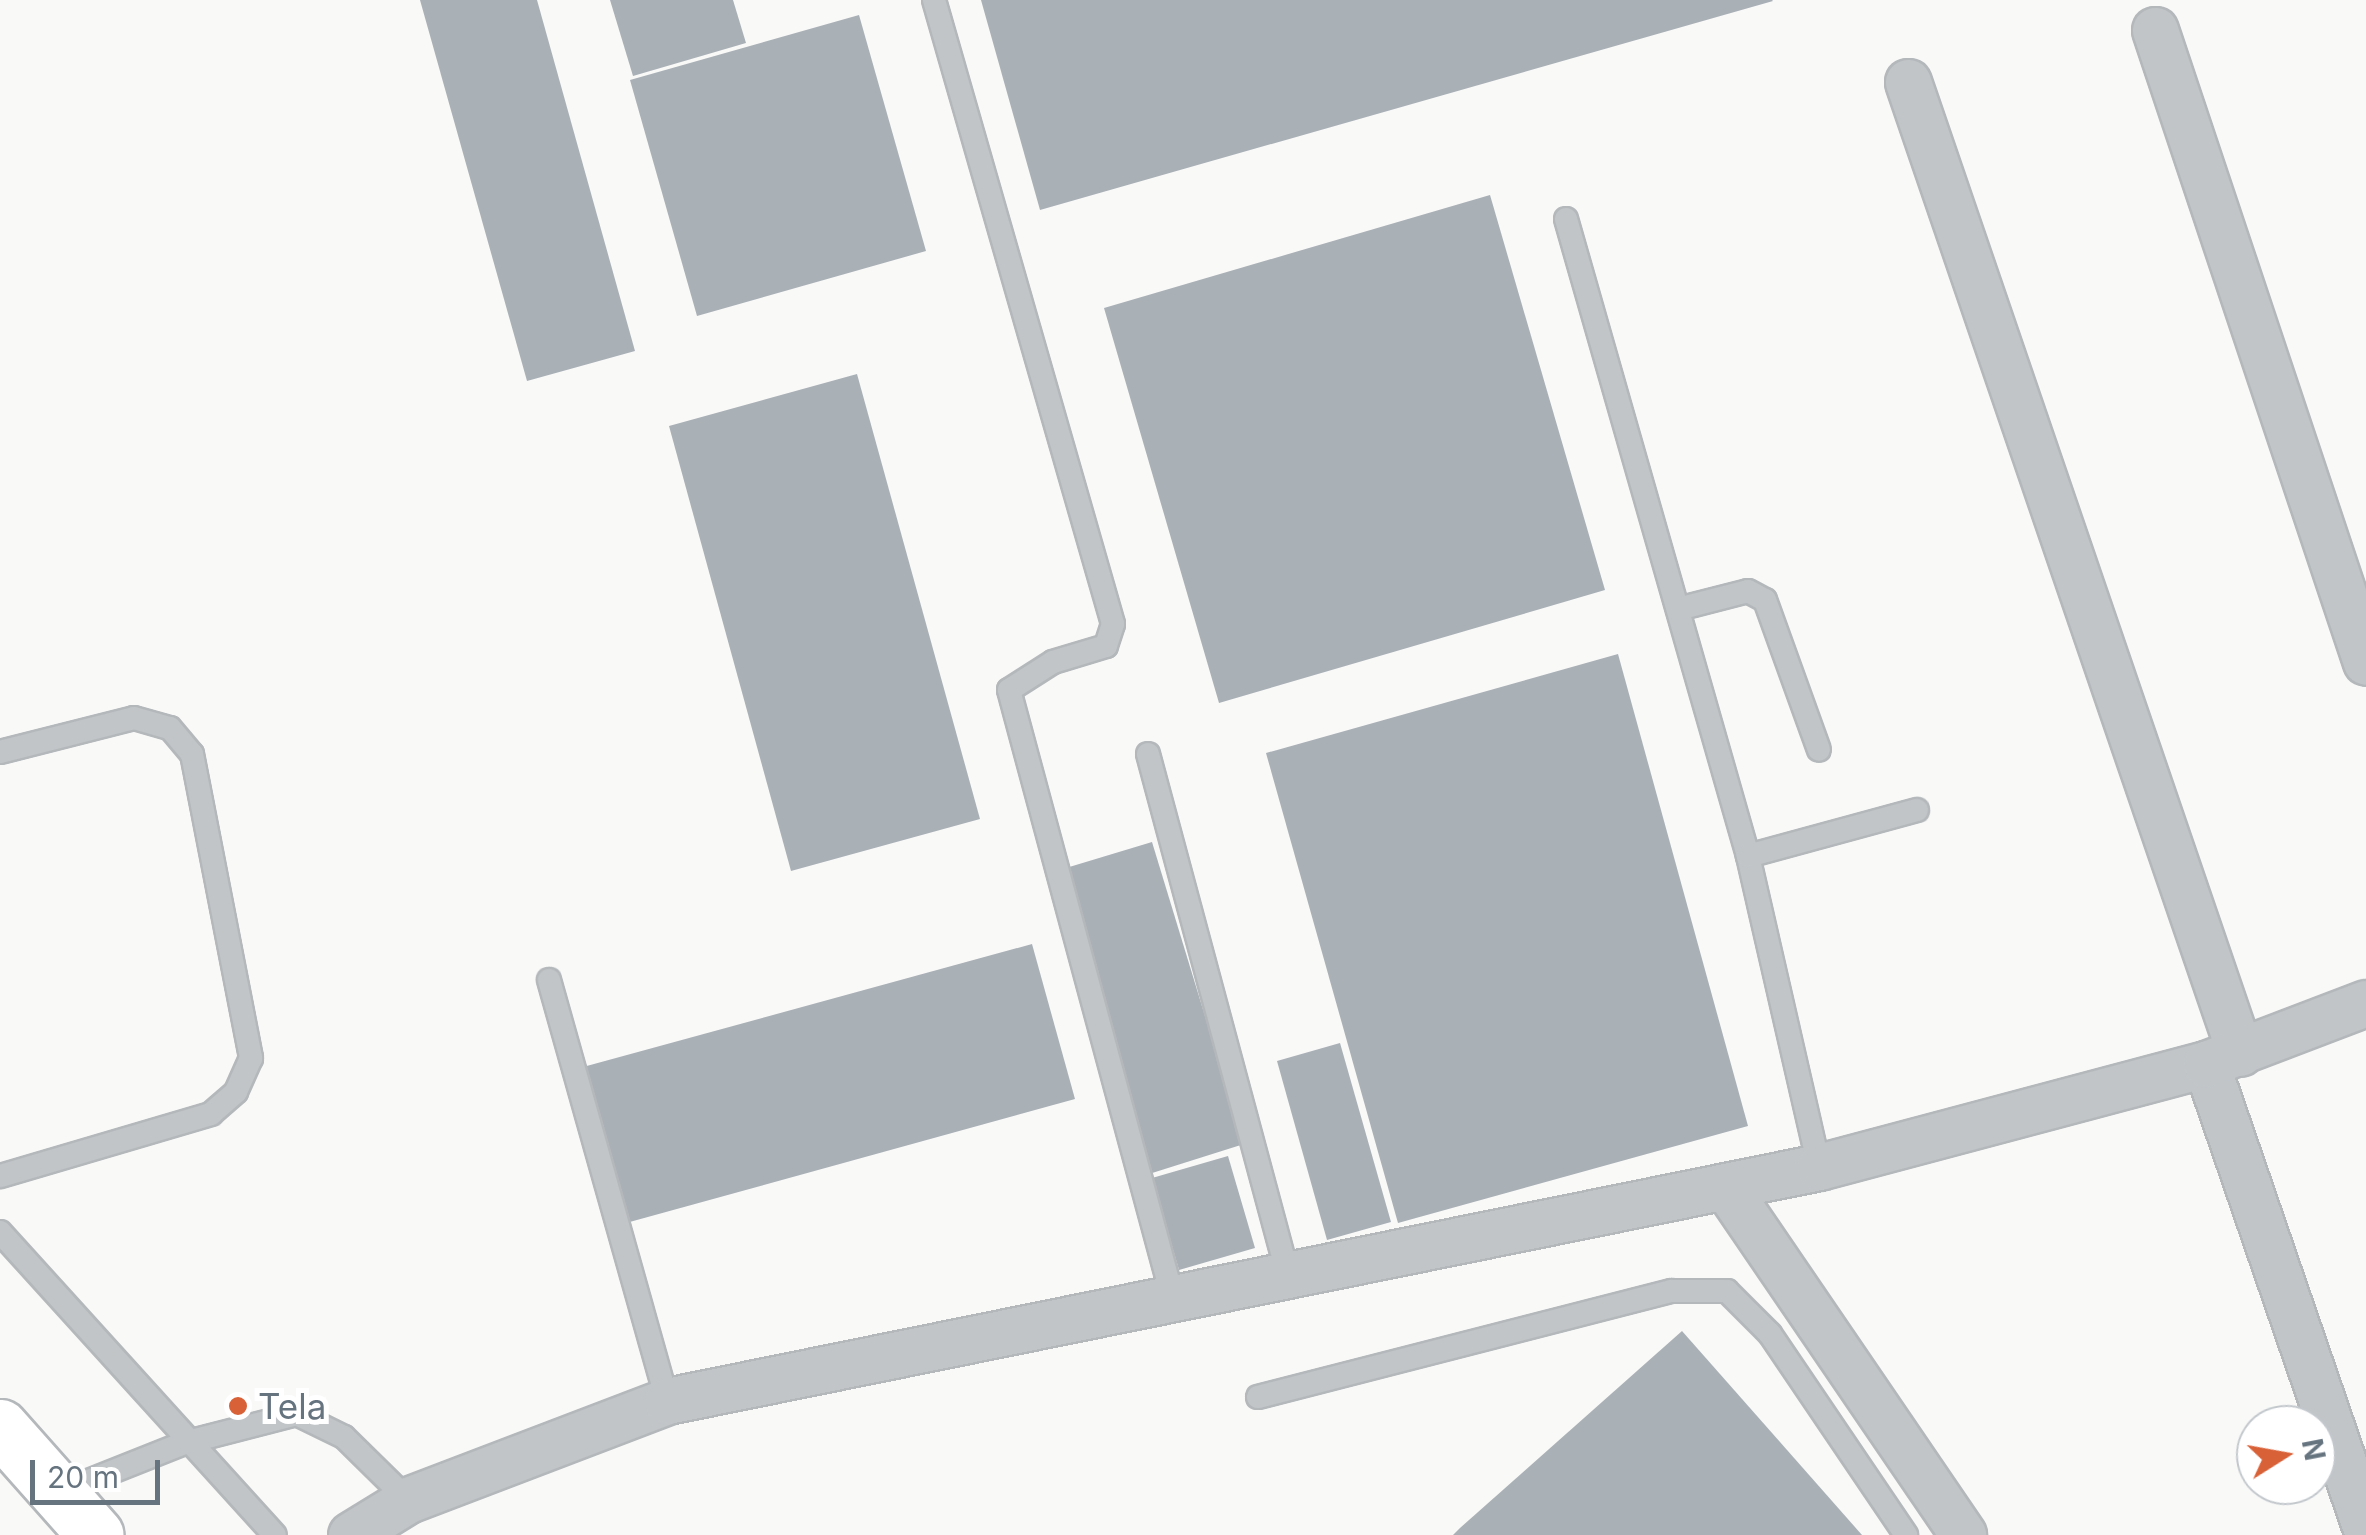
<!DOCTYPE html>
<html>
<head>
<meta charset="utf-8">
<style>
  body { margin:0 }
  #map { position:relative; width:2366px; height:1535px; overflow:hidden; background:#f9f9f8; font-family:Inter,sans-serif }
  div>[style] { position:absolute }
  .building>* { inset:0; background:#a9b0b6 }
  .roads { filter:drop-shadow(2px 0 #b4b8bb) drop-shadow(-2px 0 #b4b8bb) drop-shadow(0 2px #b4b8bb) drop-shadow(0 -2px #b4b8bb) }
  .service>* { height:22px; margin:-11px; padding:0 11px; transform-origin:11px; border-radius:11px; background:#c1c5c8 }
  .minor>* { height:45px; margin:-22.5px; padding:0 22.5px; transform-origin:22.5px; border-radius:22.5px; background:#c1c5c8 }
  .trunk>* { height:55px; margin:-27.5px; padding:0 27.5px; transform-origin:27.5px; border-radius:27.5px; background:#fff }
  .dots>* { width:28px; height:28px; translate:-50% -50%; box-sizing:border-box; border:5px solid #fff; border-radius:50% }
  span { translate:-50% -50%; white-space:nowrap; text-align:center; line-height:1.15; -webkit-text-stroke:10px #fff; paint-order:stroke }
  .poi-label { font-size:35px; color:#667480 }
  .left { translate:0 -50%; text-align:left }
  .north { position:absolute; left:2236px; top:1405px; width:100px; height:100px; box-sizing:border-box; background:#fff; border:2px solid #c2c7cc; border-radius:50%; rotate:79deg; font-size:28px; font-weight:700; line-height:40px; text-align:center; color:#667480 }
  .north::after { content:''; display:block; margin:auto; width:35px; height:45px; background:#d96138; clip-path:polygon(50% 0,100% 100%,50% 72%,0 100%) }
  .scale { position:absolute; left:30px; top:1460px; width:130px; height:45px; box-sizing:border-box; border:5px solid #667480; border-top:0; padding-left:12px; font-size:30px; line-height:35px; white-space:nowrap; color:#667480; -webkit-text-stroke:8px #fff; paint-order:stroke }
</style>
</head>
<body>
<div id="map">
  <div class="building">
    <div style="clip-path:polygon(420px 0,537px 0,635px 351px,527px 381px)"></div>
    <div style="clip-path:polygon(610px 0,733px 0,746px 43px,633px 76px)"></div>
    <div style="clip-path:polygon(981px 0,1772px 0,1773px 1px,1040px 210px)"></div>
    <div style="clip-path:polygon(859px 15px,926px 251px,697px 316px,630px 80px)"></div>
    <div style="clip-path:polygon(1490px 195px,1605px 590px,1219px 703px,1104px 308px)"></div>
    <div style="clip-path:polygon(857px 374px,980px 819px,791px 871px,669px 426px)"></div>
    <div style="clip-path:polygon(1618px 654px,1748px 1126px,1398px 1223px,1266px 753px)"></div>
    <div style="clip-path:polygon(1152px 842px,1244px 1144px,1149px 1174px,1056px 871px)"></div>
    <div style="clip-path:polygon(1032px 944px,1075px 1099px,626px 1223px,583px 1067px)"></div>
    <div style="clip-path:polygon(1340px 1043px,1391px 1222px,1327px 1240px,1277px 1061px)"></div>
    <div style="clip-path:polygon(1228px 1156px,1255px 1248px,1179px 1270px,1152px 1178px)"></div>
    <div style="clip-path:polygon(1682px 1331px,1862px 1535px,1453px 1535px,1460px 1528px)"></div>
  </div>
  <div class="roads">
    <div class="service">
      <div style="left:934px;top:0;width:649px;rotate:73.99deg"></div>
      <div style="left:1113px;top:624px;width:23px;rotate:108deg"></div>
      <div style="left:1106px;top:646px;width:55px;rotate:163.2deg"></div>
      <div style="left:1053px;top:662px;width:52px;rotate:147.5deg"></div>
      <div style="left:1009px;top:690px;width:635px;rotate:74.93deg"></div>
      <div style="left:1566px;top:219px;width:662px;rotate:74.05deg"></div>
      <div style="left:1748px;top:856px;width:319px;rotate:77.1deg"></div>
      <div style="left:1678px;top:609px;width:72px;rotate:-14.4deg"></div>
      <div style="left:1748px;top:591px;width:19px;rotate:28deg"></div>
      <div style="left:1765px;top:600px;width:159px;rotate:70.2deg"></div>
      <div style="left:0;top:752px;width:138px;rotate:-14.2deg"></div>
      <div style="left:134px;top:718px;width:37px;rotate:16deg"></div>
      <div style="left:170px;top:728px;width:34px;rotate:50deg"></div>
      <div style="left:192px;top:754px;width:310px;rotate:79deg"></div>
      <div style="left:251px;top:1058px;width:37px;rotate:114deg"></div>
      <div style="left:236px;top:1092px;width:33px;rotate:139deg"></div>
      <div style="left:211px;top:1114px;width:220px;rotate:163.6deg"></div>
      <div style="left:1148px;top:754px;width:539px;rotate:74.96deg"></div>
      <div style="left:1748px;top:856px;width:175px;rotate:-15.2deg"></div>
      <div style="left:549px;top:980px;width:437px;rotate:74.3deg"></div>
      <div style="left:0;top:1232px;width:409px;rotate:47.8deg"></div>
      <div style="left:1258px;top:1397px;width:427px;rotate:-14.4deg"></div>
      <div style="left:1672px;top:1291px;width:55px"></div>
      <div style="left:1727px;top:1291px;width:61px;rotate:45deg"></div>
      <div style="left:1770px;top:1334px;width:243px;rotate:55.9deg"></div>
      <div style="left:61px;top:1492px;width:132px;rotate:-21.7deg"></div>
      <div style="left:184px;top:1443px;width:117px;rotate:-14.4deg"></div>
      <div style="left:297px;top:1414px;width:52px;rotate:26.1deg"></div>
      <div style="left:344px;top:1437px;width:90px;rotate:44.5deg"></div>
    </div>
    <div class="minor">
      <div style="left:2155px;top:30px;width:666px;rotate:71.54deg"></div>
      <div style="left:1908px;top:82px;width:1026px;rotate:71.12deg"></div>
      <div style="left:2206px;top:1064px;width:491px;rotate:71deg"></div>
      <div style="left:1726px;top:1187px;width:421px;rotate:55.7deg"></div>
      <div style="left:351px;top:1535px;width:67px;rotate:-31.6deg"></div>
      <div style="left:408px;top:1500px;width:277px;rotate:-20.9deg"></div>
      <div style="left:667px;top:1401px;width:1176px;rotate:-11.48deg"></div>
      <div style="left:1819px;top:1167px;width:400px;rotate:-14.9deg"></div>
      <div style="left:2206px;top:1064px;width:171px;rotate:-20.9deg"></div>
    </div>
    <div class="trunk">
      <div style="left:0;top:1427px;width:144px;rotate:48.4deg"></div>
    </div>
  </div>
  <div class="dots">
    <div style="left:238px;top:1406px;background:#d96138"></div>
  </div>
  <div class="poi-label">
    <span class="left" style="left:258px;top:1406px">Tela</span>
  </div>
  <div class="north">N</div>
  <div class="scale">20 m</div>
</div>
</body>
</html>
